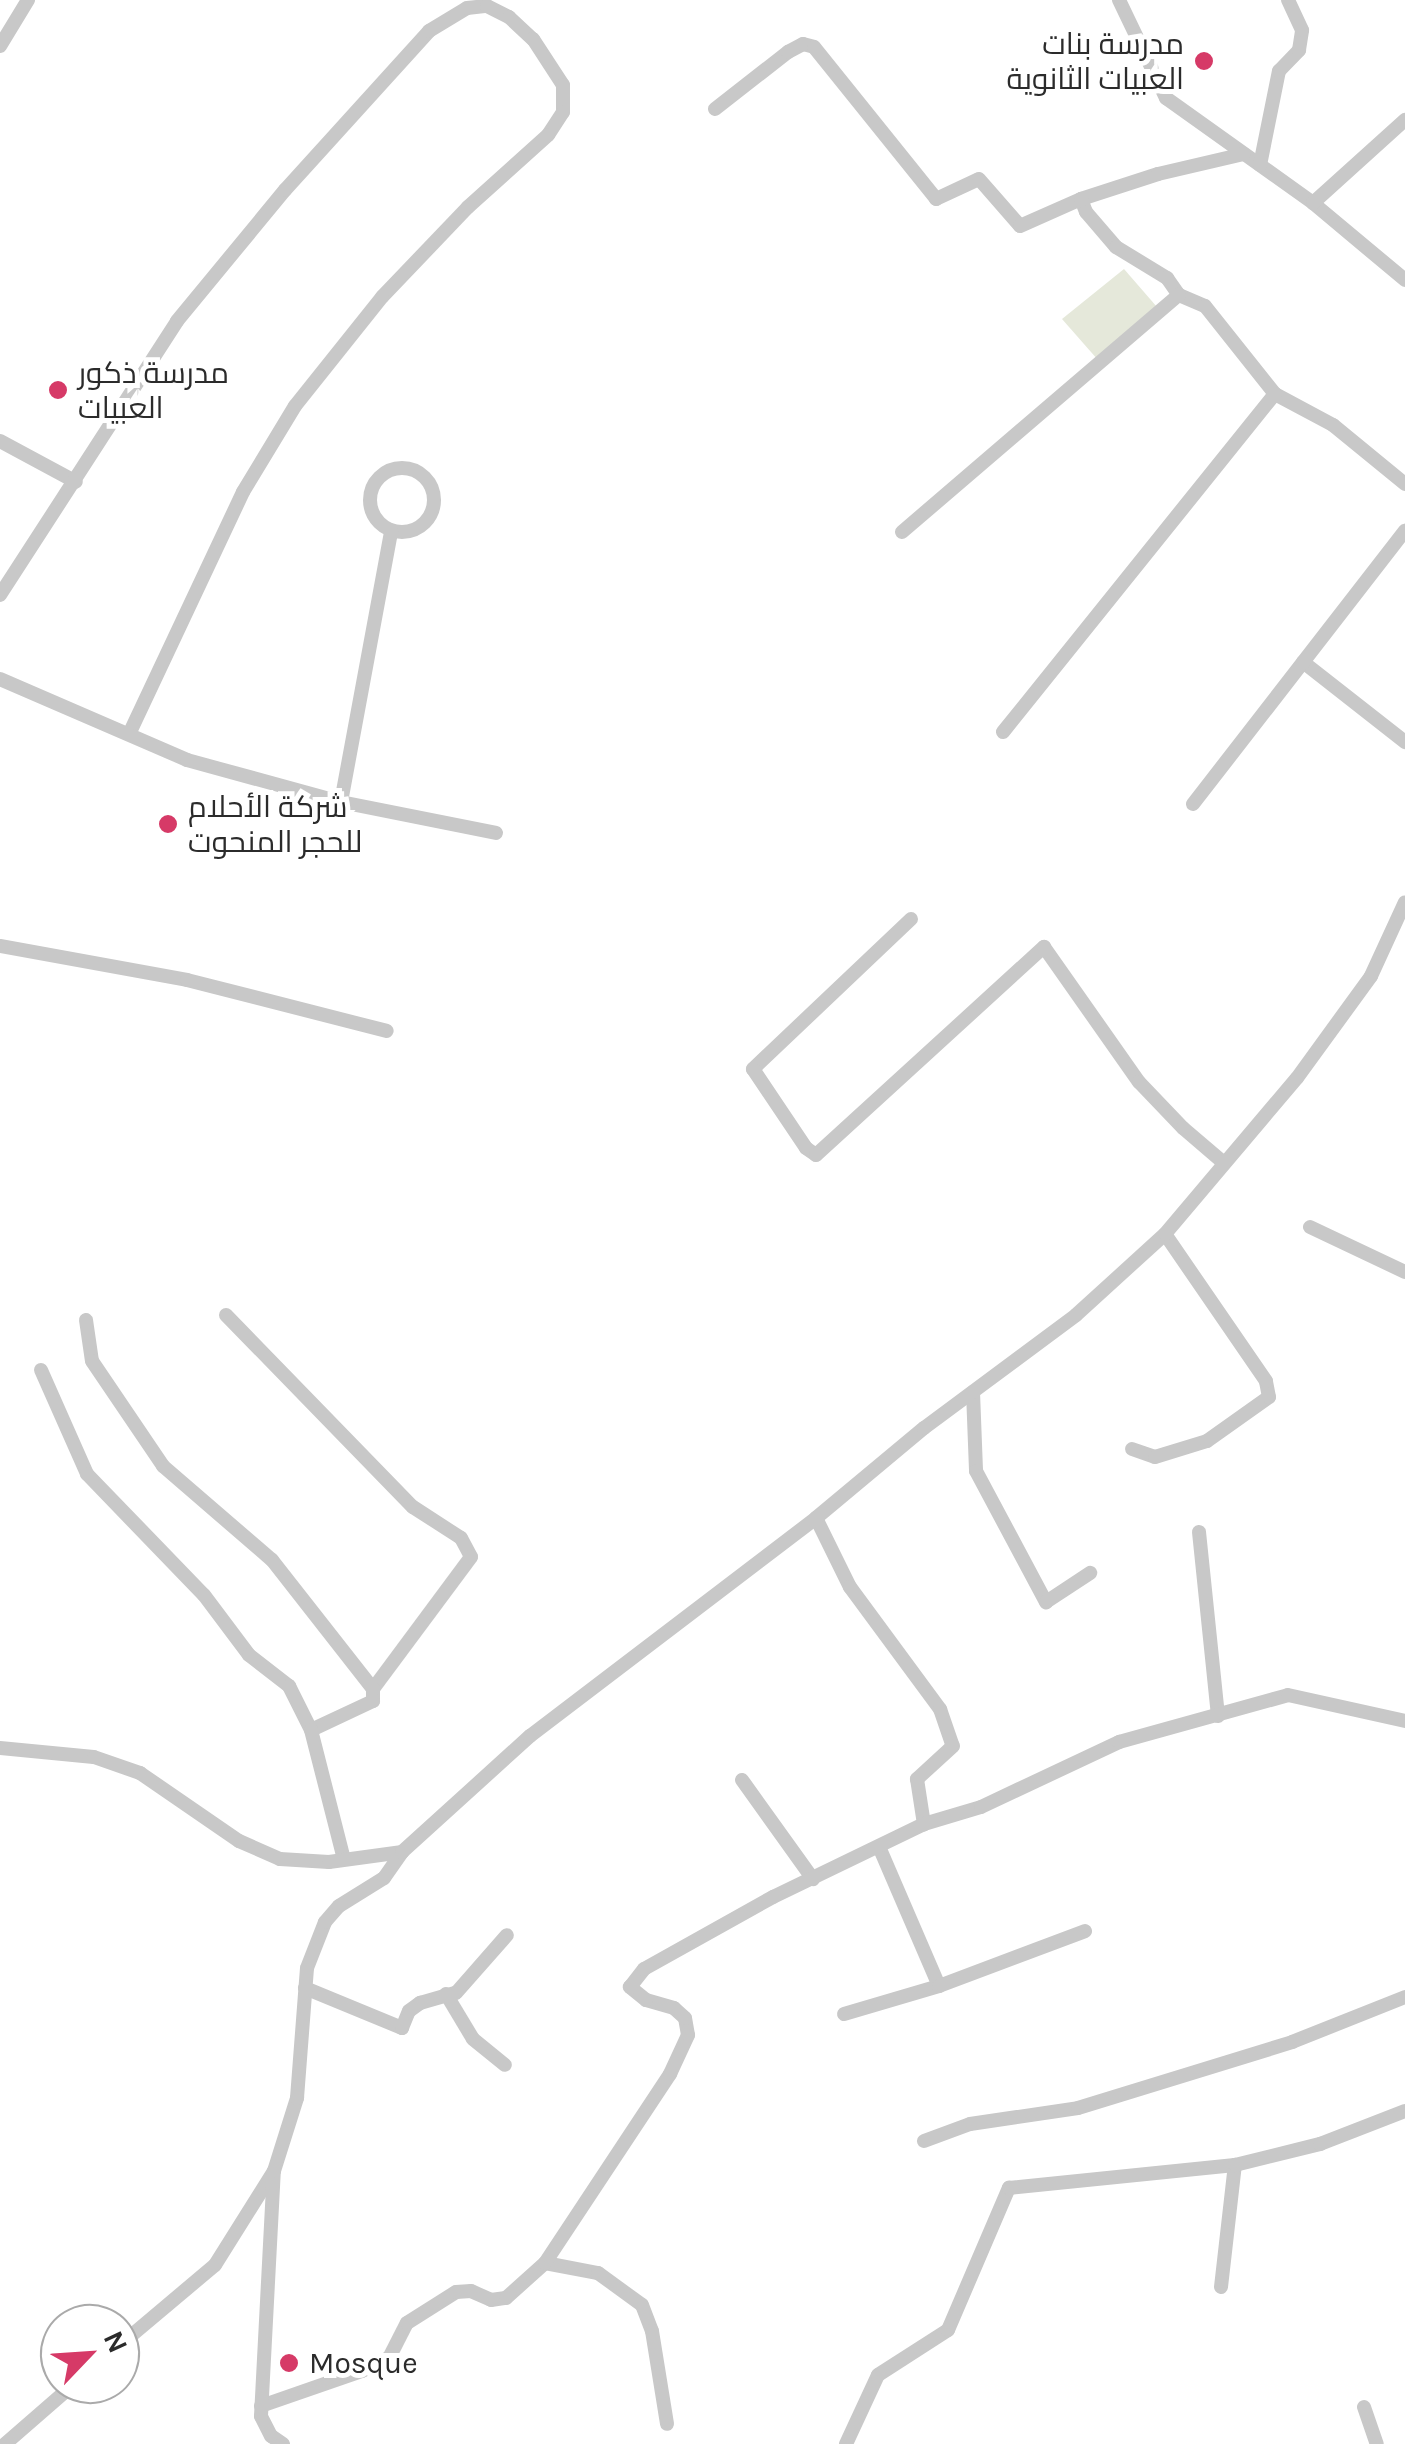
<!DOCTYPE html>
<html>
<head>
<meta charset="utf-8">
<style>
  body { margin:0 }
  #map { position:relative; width:1405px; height:2444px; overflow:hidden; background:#fff; font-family:Karla,Cairo,sans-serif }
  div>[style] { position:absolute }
  .green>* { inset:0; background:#e5e8da }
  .minor>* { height:14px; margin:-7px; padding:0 7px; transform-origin:7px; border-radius:7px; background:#c8c8c8 }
  .minor>.ring { margin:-7px; padding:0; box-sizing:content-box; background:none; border:14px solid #c8c8c8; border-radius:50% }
  .dots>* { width:28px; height:28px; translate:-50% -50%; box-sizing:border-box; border:5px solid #fff; border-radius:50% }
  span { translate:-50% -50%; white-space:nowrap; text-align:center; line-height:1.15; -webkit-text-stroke:10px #fff; paint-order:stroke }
  .poi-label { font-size:30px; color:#2b2b2b }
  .right { translate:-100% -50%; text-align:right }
  .left { translate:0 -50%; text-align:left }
  .north { position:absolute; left:40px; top:2304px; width:100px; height:100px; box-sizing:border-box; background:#fff; border:2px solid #aaa; border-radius:50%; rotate:65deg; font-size:28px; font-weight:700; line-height:40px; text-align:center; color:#2b2b2b }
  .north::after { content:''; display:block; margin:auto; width:35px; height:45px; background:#d63a67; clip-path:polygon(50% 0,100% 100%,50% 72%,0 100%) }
</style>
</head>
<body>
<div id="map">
  <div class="green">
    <div style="clip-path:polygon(1124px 269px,1157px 307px,1098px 360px,1062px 319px)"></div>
  </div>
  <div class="minor">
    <div style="left:1119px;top:0;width:109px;rotate:64.4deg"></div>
    <div style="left:1166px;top:98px;width:181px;rotate:35.5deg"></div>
    <div style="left:1313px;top:203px;width:120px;rotate:39.9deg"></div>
    <div style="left:0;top:46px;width:54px;rotate:-58.7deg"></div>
    <div style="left:715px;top:109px;width:93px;rotate:-38deg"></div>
    <div style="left:788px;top:52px;width:17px;rotate:-28deg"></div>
    <div style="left:803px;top:44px;width:11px;rotate:15deg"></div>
    <div style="left:814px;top:47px;width:195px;rotate:51.2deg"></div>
    <div style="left:936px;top:199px;width:47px;rotate:-24.9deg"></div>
    <div style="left:979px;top:179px;width:62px;rotate:48.9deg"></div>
    <div style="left:1020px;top:226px;width:67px;rotate:-23.9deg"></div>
    <div style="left:1081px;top:199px;width:81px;rotate:-18deg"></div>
    <div style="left:1158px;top:174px;width:88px;rotate:-13.1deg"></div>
    <div style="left:1260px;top:165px;width:96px;rotate:-78.6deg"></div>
    <div style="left:1279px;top:71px;width:29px;rotate:-46deg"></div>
    <div style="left:1299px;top:50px;width:20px;rotate:-81deg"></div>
    <div style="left:1302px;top:30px;width:33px;rotate:-115deg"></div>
    <div style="left:1081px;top:199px;width:14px;rotate:69deg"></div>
    <div style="left:1086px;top:212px;width:46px;rotate:49.4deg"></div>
    <div style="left:1116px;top:247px;width:60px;rotate:31.3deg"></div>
    <div style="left:1167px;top:278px;width:21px;rotate:55deg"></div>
    <div style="left:1179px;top:295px;width:28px;rotate:23deg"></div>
    <div style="left:1205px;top:306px;width:112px;rotate:51.5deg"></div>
    <div style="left:1275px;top:394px;width:66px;rotate:28.1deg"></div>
    <div style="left:1333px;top:425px;width:93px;rotate:39.3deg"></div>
    <div style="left:1313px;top:203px;width:124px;rotate:-42.1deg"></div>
    <div style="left:0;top:441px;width:86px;rotate:28.3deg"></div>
    <div class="ring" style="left:370px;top:468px;width:50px;height:50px"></div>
    <div style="left:902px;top:532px;width:365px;rotate:-40.6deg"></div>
    <div style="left:0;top:595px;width:326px;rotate:-57.1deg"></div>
    <div style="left:177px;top:321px;width:170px;rotate:-50.5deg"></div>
    <div style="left:285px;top:190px;width:215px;rotate:-47.8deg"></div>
    <div style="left:429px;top:31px;width:44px;rotate:-31.2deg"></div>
    <div style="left:467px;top:8px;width:20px;rotate:-6deg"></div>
    <div style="left:487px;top:6px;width:25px;rotate:27deg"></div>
    <div style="left:509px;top:17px;width:33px;rotate:43deg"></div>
    <div style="left:533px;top:39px;width:55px;rotate:56.9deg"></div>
    <div style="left:563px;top:85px;width:27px;rotate:90deg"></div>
    <div style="left:563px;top:112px;width:27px;rotate:123deg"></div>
    <div style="left:548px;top:135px;width:108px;rotate:138deg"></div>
    <div style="left:468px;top:207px;width:124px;rotate:133.7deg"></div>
    <div style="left:382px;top:297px;width:139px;rotate:128.6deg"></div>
    <div style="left:295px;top:406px;width:100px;rotate:121.2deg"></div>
    <div style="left:243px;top:492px;width:265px;rotate:115.2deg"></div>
    <div style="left:1303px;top:662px;width:130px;rotate:38.1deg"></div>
    <div style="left:0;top:679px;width:204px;rotate:23.4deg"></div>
    <div style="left:187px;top:760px;width:160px;rotate:15.3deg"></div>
    <div style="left:341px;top:802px;width:158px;rotate:11.3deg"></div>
    <div style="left:1003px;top:732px;width:434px;rotate:-51.2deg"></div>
    <div style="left:341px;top:802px;width:276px;rotate:-79.5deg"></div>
    <div style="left:1193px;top:804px;width:346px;rotate:-52.2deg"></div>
    <div style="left:911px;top:919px;width:218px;rotate:136.5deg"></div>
    <div style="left:753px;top:1069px;width:95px;rotate:56.1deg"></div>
    <div style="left:806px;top:1148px;width:12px;rotate:35deg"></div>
    <div style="left:816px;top:1155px;width:309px;rotate:-42.4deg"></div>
    <div style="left:1044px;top:947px;width:165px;rotate:54.9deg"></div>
    <div style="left:1139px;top:1082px;width:64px;rotate:46.3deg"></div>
    <div style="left:1183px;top:1128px;width:54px;rotate:40.5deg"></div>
    <div style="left:0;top:946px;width:190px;rotate:10.3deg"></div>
    <div style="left:187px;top:980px;width:206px;rotate:14.3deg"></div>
    <div style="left:1310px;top:1227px;width:105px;rotate:25.3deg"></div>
    <div style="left:226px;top:1315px;width:268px;rotate:45.8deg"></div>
    <div style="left:413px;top:1507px;width:57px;rotate:32.9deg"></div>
    <div style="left:461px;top:1538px;width:21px;rotate:62deg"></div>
    <div style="left:471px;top:1557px;width:164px;rotate:126.6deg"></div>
    <div style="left:373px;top:1689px;width:12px;rotate:90deg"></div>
    <div style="left:373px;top:1701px;width:68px;rotate:154.9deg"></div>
    <div style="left:86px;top:1320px;width:41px;rotate:81.7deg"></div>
    <div style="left:92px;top:1361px;width:127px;rotate:55.9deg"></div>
    <div style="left:163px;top:1466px;width:144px;rotate:40.8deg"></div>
    <div style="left:272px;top:1560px;width:164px;rotate:51.9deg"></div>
    <div style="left:41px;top:1370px;width:114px;rotate:66.1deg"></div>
    <div style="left:87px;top:1474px;width:168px;rotate:46deg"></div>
    <div style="left:204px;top:1595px;width:75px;rotate:53.1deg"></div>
    <div style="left:249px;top:1655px;width:51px;rotate:37.8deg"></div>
    <div style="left:289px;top:1686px;width:49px;rotate:63.4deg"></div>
    <div style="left:311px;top:1730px;width:133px;rotate:75.7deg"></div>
    <div style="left:973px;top:1392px;width:79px;rotate:87.8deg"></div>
    <div style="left:976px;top:1471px;width:149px;rotate:61.9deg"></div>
    <div style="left:1046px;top:1602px;width:53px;rotate:-33.4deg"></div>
    <div style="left:1132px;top:1449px;width:24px;rotate:19deg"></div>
    <div style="left:1155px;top:1457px;width:54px;rotate:-17.1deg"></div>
    <div style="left:1207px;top:1441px;width:76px;rotate:-35.4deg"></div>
    <div style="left:1269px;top:1397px;width:16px;rotate:-101deg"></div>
    <div style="left:1266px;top:1381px;width:178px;rotate:-124.5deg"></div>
    <div style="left:816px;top:1518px;width:77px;rotate:63.8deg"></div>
    <div style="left:850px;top:1587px;width:152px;rotate:53.6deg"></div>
    <div style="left:940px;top:1709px;width:39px;rotate:71deg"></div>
    <div style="left:953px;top:1746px;width:49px;rotate:137.5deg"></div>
    <div style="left:917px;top:1779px;width:46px;rotate:81.2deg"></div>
    <div style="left:1199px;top:1532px;width:185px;rotate:84.1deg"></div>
    <div style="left:0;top:1748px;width:94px;rotate:5.5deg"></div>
    <div style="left:94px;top:1757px;width:49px;rotate:19.2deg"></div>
    <div style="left:140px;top:1773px;width:120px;rotate:34.5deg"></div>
    <div style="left:239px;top:1841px;width:45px;rotate:23.7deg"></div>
    <div style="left:280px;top:1859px;width:49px;rotate:3.5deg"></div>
    <div style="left:329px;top:1862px;width:74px;rotate:-7.8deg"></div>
    <div style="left:742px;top:1780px;width:122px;rotate:54.4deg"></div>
    <div style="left:880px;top:1849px;width:149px;rotate:66.7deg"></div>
    <div style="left:305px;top:1988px;width:105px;rotate:22.4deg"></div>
    <div style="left:402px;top:2028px;width:18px;rotate:-68deg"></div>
    <div style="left:409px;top:2011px;width:14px;rotate:-36deg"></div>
    <div style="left:420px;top:2003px;width:37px;rotate:-16deg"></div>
    <div style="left:456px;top:1993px;width:77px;rotate:-48.7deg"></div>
    <div style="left:446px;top:1994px;width:52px;rotate:59deg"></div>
    <div style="left:473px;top:2039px;width:41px;rotate:39.1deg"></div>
    <div style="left:844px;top:2014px;width:99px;rotate:-16.4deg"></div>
    <div style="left:939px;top:1986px;width:156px;rotate:-20.6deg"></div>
    <div style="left:924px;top:2141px;width:49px;rotate:-20.3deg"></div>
    <div style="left:970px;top:2124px;width:109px;rotate:-8.4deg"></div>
    <div style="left:1078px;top:2108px;width:224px;rotate:-17.1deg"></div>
    <div style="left:1292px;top:2042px;width:122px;rotate:-21.7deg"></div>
    <div style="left:545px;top:2263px;width:54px;rotate:10.7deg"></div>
    <div style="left:598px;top:2273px;width:54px;rotate:36deg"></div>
    <div style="left:642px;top:2305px;width:28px;rotate:69deg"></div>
    <div style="left:652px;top:2331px;width:94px;rotate:80.8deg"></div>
    <div style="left:1221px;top:2287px;width:123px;rotate:-83.5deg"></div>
    <div style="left:120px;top:2345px;width:124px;rotate:-40.1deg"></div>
    <div style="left:215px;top:2265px;width:111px;rotate:-57.9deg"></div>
    <div style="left:261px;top:2406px;width:107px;rotate:-19.1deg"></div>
    <div style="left:362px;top:2371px;width:30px;rotate:-26deg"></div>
    <div style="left:389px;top:2358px;width:39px;rotate:-63deg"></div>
    <div style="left:407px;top:2323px;width:58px;rotate:-32.3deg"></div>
    <div style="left:456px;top:2292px;width:15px;rotate:-4deg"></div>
    <div style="left:471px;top:2291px;width:22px;rotate:24deg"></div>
    <div style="left:491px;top:2300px;width:15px;rotate:-8deg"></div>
    <div style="left:506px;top:2298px;width:52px;rotate:-41.9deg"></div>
    <div style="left:545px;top:2263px;width:227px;rotate:-56.5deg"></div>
    <div style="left:670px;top:2074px;width:43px;rotate:-65.2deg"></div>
    <div style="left:688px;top:2035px;width:17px;rotate:-100deg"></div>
    <div style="left:685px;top:2018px;width:15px;rotate:-138deg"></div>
    <div style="left:674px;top:2008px;width:29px;rotate:-164deg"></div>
    <div style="left:646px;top:2000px;width:21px;rotate:-141deg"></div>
    <div style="left:630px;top:1987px;width:23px;rotate:-52deg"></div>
    <div style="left:644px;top:1969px;width:148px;rotate:-29.2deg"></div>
    <div style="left:773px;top:1897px;width:168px;rotate:-25.8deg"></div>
    <div style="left:924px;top:1824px;width:59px;rotate:-16.6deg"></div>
    <div style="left:981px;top:1807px;width:153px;rotate:-25.2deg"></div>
    <div style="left:1119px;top:1742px;width:175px;rotate:-15.5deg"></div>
    <div style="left:1288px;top:1695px;width:120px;rotate:12.5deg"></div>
    <div style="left:1364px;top:2407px;width:39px;rotate:71deg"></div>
    <div style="left:5px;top:2444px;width:91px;rotate:-41deg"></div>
    <div style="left:283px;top:2444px;width:14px;rotate:-146deg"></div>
    <div style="left:271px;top:2436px;width:22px;rotate:-117deg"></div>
    <div style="left:261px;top:2416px;width:245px;rotate:-87deg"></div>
    <div style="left:274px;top:2171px;width:77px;rotate:-72.5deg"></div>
    <div style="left:297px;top:2098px;width:130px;rotate:-85.6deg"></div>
    <div style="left:307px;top:1968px;width:49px;rotate:-68.6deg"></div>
    <div style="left:325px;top:1922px;width:21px;rotate:-49deg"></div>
    <div style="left:339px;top:1906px;width:53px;rotate:-31.9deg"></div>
    <div style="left:384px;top:1878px;width:32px;rotate:-55deg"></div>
    <div style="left:402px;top:1852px;width:173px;rotate:-42.2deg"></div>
    <div style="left:530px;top:1736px;width:360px;rotate:-37.3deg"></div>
    <div style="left:816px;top:1518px;width:141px;rotate:-39.8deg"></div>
    <div style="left:924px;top:1428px;width:189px;rotate:-36.6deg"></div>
    <div style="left:1076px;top:1315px;width:120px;rotate:-42.3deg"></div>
    <div style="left:1165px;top:1234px;width:204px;rotate:-49.8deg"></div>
    <div style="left:1297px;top:1078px;width:126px;rotate:-54deg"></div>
    <div style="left:1371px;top:976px;width:81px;rotate:-65.3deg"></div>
    <div style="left:846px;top:2444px;width:76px;rotate:-65.1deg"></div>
    <div style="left:878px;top:2375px;width:83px;rotate:-32.7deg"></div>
    <div style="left:948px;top:2330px;width:155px;rotate:-66.8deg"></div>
    <div style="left:1009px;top:2188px;width:227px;rotate:-5.8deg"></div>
    <div style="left:1235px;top:2165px;width:88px;rotate:-13.9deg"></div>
    <div style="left:1320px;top:2144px;width:91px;rotate:-21.2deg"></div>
  </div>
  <div class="dots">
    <div style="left:1204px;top:61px;background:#d63a67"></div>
    <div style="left:58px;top:390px;background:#d63a67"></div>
    <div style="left:168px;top:824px;background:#d63a67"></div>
    <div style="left:289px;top:2363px;background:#d63a67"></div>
  </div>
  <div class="poi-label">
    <span class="right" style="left:1184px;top:61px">مدرسة بنات<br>العبيات الثانوية</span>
    <span class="left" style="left:78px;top:390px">مدرسة ذكور<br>العبيات</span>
    <span class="left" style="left:188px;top:824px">شركة الأحلام<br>للحجر المنحوت</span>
    <span class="left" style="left:309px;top:2363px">Mosque</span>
  </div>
  <div class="north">N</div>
</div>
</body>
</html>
